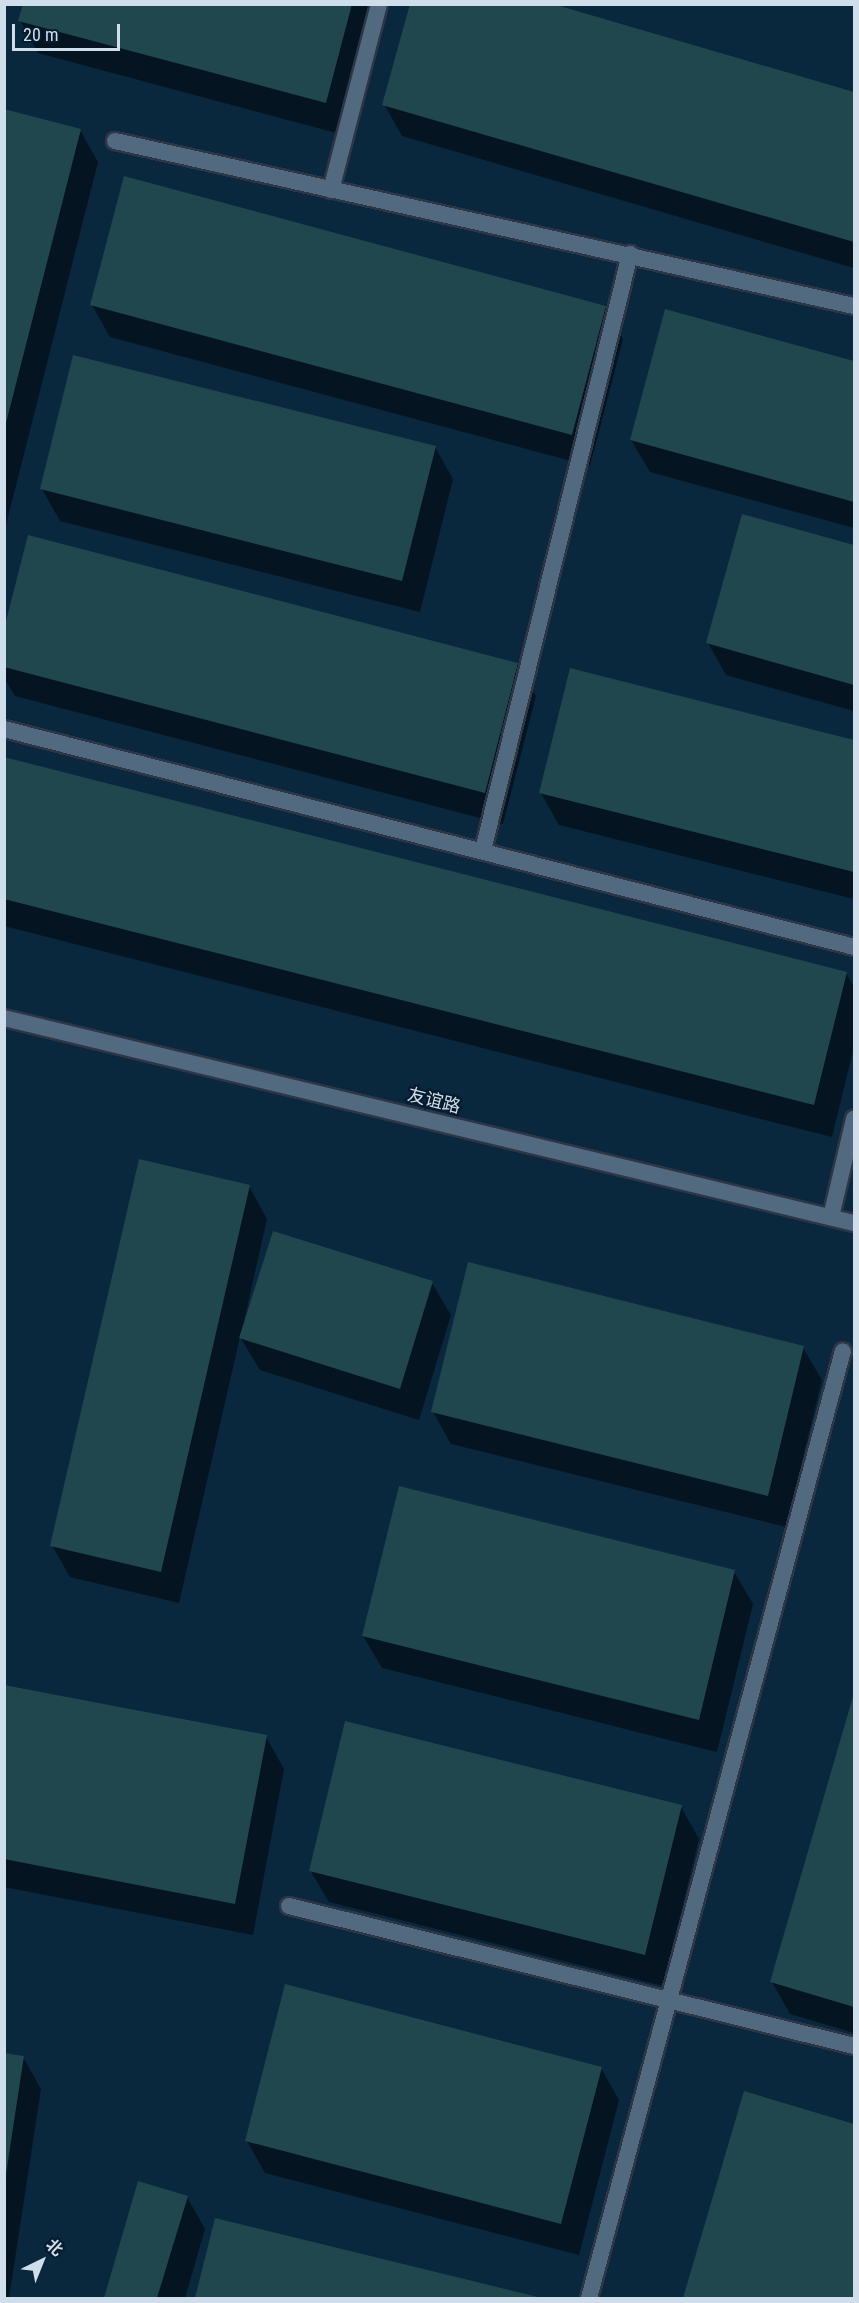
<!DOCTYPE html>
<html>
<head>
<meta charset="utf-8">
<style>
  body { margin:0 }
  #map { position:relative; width:859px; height:2303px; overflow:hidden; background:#061c2e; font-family:"Roboto Condensed","Noto Sans SC",sans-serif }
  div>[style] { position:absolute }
  .built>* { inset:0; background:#09273d }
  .shadow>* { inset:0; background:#0007 }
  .building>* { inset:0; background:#20474e }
  .roads { filter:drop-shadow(2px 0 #2e3545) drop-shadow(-2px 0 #2e3545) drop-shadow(0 2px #2e3545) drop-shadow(0 -2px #2e3545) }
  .service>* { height:16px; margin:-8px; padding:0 8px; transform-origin:8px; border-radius:8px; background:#526a80 }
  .tertiary>* { height:16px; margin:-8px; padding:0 8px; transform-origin:8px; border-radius:8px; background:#526a80 }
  span { translate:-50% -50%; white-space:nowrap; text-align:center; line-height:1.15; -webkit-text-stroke:4.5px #061c2e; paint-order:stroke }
  .street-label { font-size:18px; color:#d0ddea }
  .frame { position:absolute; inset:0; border:6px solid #d0ddea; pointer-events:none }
  .north { position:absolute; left:12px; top:2231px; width:60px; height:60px; -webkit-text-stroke:4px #061c2e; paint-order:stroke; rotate:43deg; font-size:16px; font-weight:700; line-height:24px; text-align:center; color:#d0ddea }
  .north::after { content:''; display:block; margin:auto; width:21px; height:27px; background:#d0ddea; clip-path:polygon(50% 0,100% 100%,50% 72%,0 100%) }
  .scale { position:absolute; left:12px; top:24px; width:108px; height:27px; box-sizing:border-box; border:3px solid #d0ddea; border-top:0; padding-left:8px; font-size:18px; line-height:21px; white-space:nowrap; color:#d0ddea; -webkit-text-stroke:4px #061c2e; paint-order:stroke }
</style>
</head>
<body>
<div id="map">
  <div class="built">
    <div style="clip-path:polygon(5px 5px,854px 5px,854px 2298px,5px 2298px)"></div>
  </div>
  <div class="shadow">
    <div style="clip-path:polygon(24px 4px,379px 4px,344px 135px,38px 53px,20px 20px)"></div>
    <div style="clip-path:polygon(548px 4px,854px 94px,854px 268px,402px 136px,384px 104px)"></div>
    <div style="clip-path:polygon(4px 111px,80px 130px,98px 162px,4px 533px)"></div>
    <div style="clip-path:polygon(92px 305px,605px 307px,623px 339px,590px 466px,110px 337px)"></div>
    <div style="clip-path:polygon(666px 311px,854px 363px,854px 528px,650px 472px,631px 440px)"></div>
    <div style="clip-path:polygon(435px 447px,453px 479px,420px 612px,60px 521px,42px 489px)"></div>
    <div style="clip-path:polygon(743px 515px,854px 547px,854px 711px,726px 675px,708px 643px)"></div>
    <div style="clip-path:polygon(4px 635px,517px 664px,536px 696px,503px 824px,15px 696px,4px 678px)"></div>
    <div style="clip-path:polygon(571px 670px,854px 741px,854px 899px,559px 825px,541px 793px)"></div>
    <div style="clip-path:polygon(4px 758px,846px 973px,854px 987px,854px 1047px,832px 1137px,4px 926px)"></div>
    <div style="clip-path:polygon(249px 1186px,267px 1219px,244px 1321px,432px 1283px,451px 1315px,419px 1420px,260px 1370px,240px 1337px,179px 1603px,70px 1577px,52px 1545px)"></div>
    <div style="clip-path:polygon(803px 1348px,822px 1380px,786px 1527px,451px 1444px,433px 1412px)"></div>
    <div style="clip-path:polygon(734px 1572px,753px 1604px,717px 1752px,382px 1668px,363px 1636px)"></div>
    <div style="clip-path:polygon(4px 1686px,266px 1737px,284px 1769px,253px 1935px,4px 1887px)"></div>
    <div style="clip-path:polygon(854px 1696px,854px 2033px,790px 2014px,772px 1982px)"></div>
    <div style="clip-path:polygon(681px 1807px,699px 1839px,663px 1986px,329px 1902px,310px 1870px)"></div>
    <div style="clip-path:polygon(23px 2057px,41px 2089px,9px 2298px,4px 2298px,4px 2192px)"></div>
    <div style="clip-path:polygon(601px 2068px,619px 2100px,579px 2255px,265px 2173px,247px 2141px)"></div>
    <div style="clip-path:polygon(745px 2092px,854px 2125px,854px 2298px,684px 2298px)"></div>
    <div style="clip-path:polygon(139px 2183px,187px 2197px,205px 2229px,185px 2298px,105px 2298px)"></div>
    <div style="clip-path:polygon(216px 2220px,537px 2298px,538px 2298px,197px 2298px)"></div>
  </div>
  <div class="building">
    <div style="clip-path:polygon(23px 4px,352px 4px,326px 103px,18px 21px)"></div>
    <div style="clip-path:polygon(410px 4px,553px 4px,854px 92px,854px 242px,382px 105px)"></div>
    <div style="clip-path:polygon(4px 109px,81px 129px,5px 427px,4px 427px)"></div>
    <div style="clip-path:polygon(124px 176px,606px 306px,572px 435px,90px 305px)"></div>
    <div style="clip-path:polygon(665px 309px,854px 361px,854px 502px,630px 440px)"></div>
    <div style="clip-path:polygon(73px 355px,436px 446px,402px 581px,40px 489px)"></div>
    <div style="clip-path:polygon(742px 514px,854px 545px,854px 685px,706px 643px)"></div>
    <div style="clip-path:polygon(28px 535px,518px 663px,485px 793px,4px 667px,4px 629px)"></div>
    <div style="clip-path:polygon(570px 668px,854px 740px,854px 872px,539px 793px)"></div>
    <div style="clip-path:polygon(4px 757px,847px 972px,814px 1105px,4px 899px)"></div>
    <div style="clip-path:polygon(139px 1159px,250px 1185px,161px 1572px,50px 1546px)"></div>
    <div style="clip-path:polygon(273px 1231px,433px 1281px,400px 1389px,239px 1338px)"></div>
    <div style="clip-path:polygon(468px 1262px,804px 1346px,768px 1496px,431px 1412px)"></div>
    <div style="clip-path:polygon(399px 1486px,735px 1570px,699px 1720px,362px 1636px)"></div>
    <div style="clip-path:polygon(4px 1685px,267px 1735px,235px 1904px,4px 1859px)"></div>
    <div style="clip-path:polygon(854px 1693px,854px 2007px,770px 1982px)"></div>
    <div style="clip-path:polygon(345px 1721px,682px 1805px,645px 1955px,309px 1871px)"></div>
    <div style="clip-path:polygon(285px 1984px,602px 2067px,561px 2224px,245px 2141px)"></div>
    <div style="clip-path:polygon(4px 2053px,24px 2056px,6px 2173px,4px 2173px)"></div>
    <div style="clip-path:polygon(744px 2091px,854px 2124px,854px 2298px,683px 2298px)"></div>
    <div style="clip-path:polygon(138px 2181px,188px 2196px,157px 2298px,104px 2298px)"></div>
    <div style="clip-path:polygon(215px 2218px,538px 2297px,538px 2298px,195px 2298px)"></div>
  </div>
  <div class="roads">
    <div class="service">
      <div style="left:115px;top:141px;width:757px;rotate:12.59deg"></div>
      <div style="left:331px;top:190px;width:192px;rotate:-75.5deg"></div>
      <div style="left:4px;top:729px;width:878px;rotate:14.38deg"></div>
      <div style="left:483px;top:850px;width:614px;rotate:-76.14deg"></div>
      <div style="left:831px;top:1217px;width:101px;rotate:-76.8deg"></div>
      <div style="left:289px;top:1906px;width:582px;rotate:13.92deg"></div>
      <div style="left:589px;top:2298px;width:980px;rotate:-74.99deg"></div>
    </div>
    <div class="tertiary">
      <div style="left:4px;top:1018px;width:874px;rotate:13.56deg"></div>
    </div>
  </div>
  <div class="street-label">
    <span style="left:434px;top:1101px;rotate:14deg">友谊路</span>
  </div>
  <div class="frame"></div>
  <div class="north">北</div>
  <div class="scale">20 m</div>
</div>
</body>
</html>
